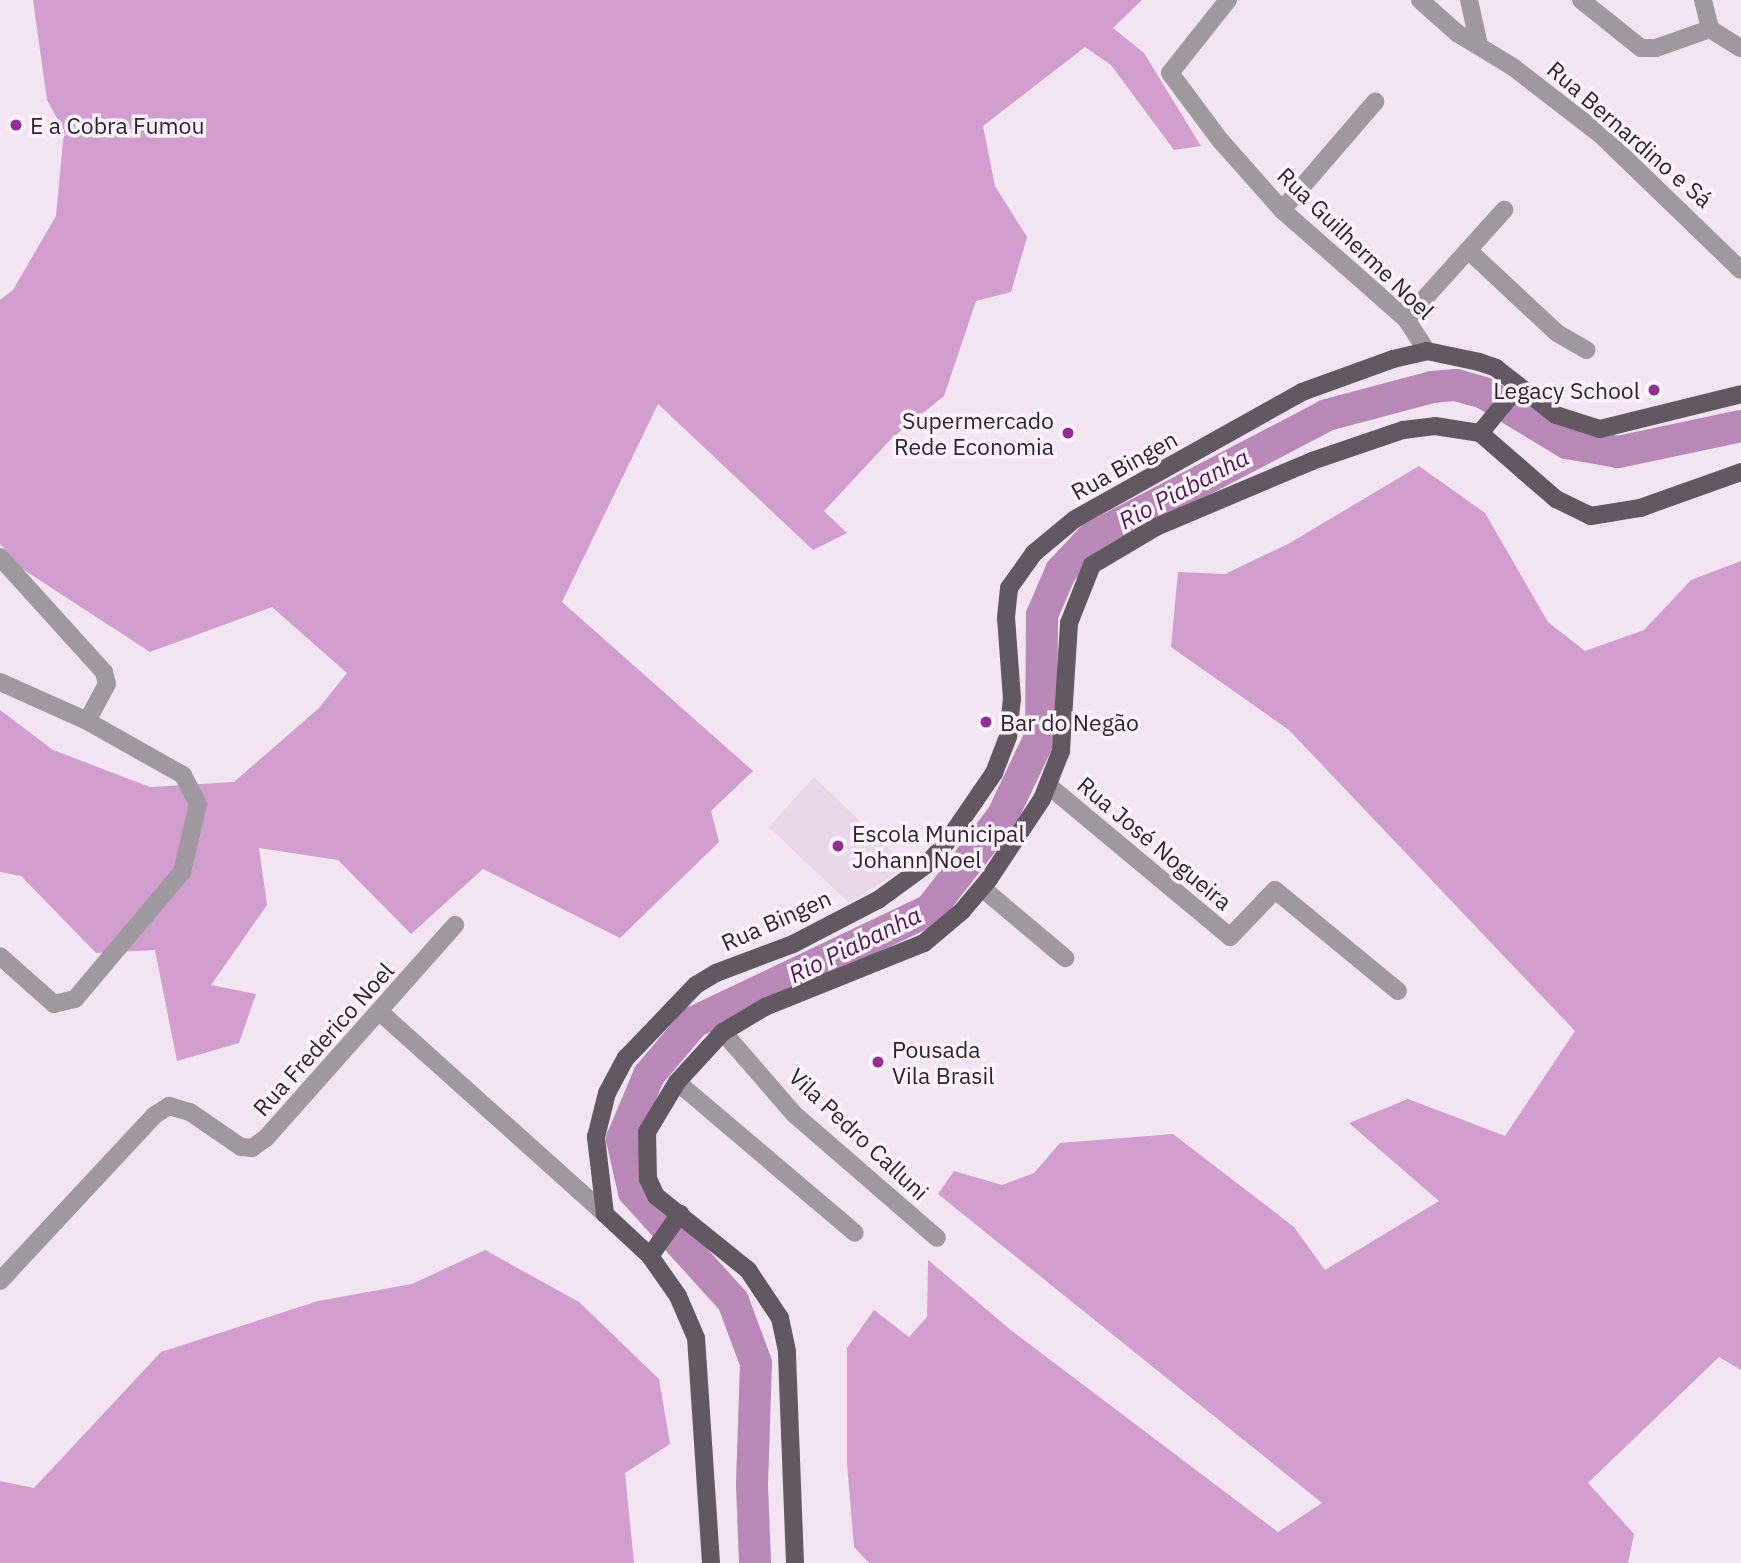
<!DOCTYPE html>
<html>
<head>
<meta charset="utf-8">
<style>
  body { margin:0 }
  #map { position:relative; width:1741px; height:1563px; overflow:hidden; background:#f2e4f1; font-family:"IBM Plex Sans",sans-serif }
  div>[style] { position:absolute }
  .built>* { inset:0; background:#ebd7ea }
  .forest>* { inset:0; background:#d19ecf }
  .river>* { height:32px; margin:-16px; padding:0 16px; transform-origin:16px; border-radius:16px; background:#b988b8 }
  .minor>* { height:18px; margin:-9px; padding:0 9px; transform-origin:9px; border-radius:9px; background:#9f999f }
  .major>* { height:18px; margin:-9px; padding:0 9px; transform-origin:9px; border-radius:9px; background:#625861 }
  .dots>* { width:19px; height:19px; translate:-50% -50%; box-sizing:border-box; border:4px solid #fef3fd; border-radius:50% }
  span { translate:-50% -50%; white-space:nowrap; text-align:center; line-height:1.15; -webkit-text-stroke:7px #fef3fd; paint-order:stroke }
  .poi-label { font-size:23px; color:#2b262b }
  .left { translate:0 -50%; text-align:left }
  .right { translate:-100% -50%; text-align:right }
  .street-label { font-size:23px; color:#2b262b }
  .water-label { font-size:24px; color:#531753; font-style:italic }
</style>
</head>
<body>
<div id="map">
  <div class="built">
    <div style="clip-path:polygon(814px 777px,907px 866px,849px 903px,769px 827px)"></div>
  </div>
  <div class="forest">
    <div style="clip-path:polygon(33px 0,1142px 0,1113px 28px,1144px 53px,1201px 146px,1174px 150px,1111px 65px,1085px 47px,983px 126px,995px 186px,1027px 237px,1011px 292px,976px 301px,944px 396px,892px 438px,824px 511px,847px 533px,813px 550px,658px 404px,562px 602px,753px 771px,711px 811px,719px 842px,620px 938px,483px 869px,411px 934px,338px 860px,259px 848px,267px 905px,211px 985px,256px 994px,239px 1043px,177px 1061px,155px 950px,96px 953px,21px 876px,0 872px,0 710px,53px 750px,150px 787px,234px 782px,319px 708px,347px 673px,272px 607px,150px 652px,21px 568px,0 544px,0 300px,13px 290px,56px 216px,64px 131px,47px 100px)"></div>
    <div style="clip-path:polygon(1419px 466px,1485px 513px,1548px 622px,1585px 651px,1644px 630px,1691px 580px,1741px 561px,1741px 1370px,1719px 1357px,1588px 1483px,1634px 1534px,1628px 1563px,869px 1563px,854px 1547px,847px 1463px,847px 1348px,874px 1310px,909px 1337px,927px 1317px,928px 1260px,1012px 1331px,1278px 1532px,1322px 1503px,938px 1194px,954px 1171px,1002px 1185px,1034px 1173px,1060px 1143px,1173px 1134px,1294px 1227px,1325px 1270px,1439px 1201px,1349px 1123px,1408px 1099px,1505px 1136px,1575px 1031px,1289px 730px,1171px 647px,1178px 572px,1225px 574px,1288px 544px)"></div>
    <div style="clip-path:polygon(485px 1250px,579px 1302px,659px 1379px,670px 1444px,625px 1473px,634px 1563px,0 1563px,0 1481px,34px 1488px,161px 1352px,318px 1301px,412px 1284px)"></div>
  </div>
  <div class="river">
    <div style="left:755px;top:1563px;width:79px;rotate:-92.2deg"></div>
    <div style="left:752px;top:1484px;width:121px;rotate:-88.1deg"></div>
    <div style="left:756px;top:1363px;width:66px;rotate:-110.4deg"></div>
    <div style="left:733px;top:1301px;width:147px;rotate:-132.2deg"></div>
    <div style="left:634px;top:1192px;width:54px;rotate:-102.8deg"></div>
    <div style="left:622px;top:1139px;width:69px;rotate:-67.1deg"></div>
    <div style="left:649px;top:1075px;width:70px;rotate:-49.7deg"></div>
    <div style="left:694px;top:1022px;width:261px;rotate:-25.4deg"></div>
    <div style="left:930px;top:910px;width:118px;rotate:-52.3deg"></div>
    <div style="left:1002px;top:817px;width:91px;rotate:-64.6deg"></div>
    <div style="left:1041px;top:735px;width:120px;rotate:-89.5deg"></div>
    <div style="left:1042px;top:615px;width:48px;rotate:-66.6deg"></div>
    <div style="left:1061px;top:571px;width:45px;rotate:-46.8deg"></div>
    <div style="left:1092px;top:538px;width:265px;rotate:-27.6deg"></div>
    <div style="left:1327px;top:415px;width:109px;rotate:-14.9deg"></div>
    <div style="left:1432px;top:387px;width:24px;rotate:-5deg"></div>
    <div style="left:1456px;top:385px;width:29px;rotate:16deg"></div>
    <div style="left:1484px;top:393px;width:97px;rotate:31.1deg"></div>
    <div style="left:1567px;top:443px;width:52px;rotate:10deg"></div>
    <div style="left:1618px;top:452px;width:126px;rotate:-11.9deg"></div>
  </div>
  <div class="minor">
    <div style="left:1228px;top:0;width:93px;rotate:128.5deg"></div>
    <div style="left:1170px;top:73px;width:84px;rotate:53.3deg"></div>
    <div style="left:1220px;top:140px;width:94px;rotate:48.5deg"></div>
    <div style="left:1282px;top:210px;width:165px;rotate:41.3deg"></div>
    <div style="left:1406px;top:319px;width:38px;rotate:57deg"></div>
    <div style="left:1420px;top:0;width:50px;rotate:41.7deg"></div>
    <div style="left:1457px;top:33px;width:66px;rotate:31.3deg"></div>
    <div style="left:1513px;top:67px;width:111px;rotate:37.7deg"></div>
    <div style="left:1601px;top:135px;width:194px;rotate:44deg"></div>
    <div style="left:1469px;top:0;width:46px;rotate:77.5deg"></div>
    <div style="left:1581px;top:0;width:77px;rotate:38.7deg"></div>
    <div style="left:1641px;top:48px;width:15px"></div>
    <div style="left:1656px;top:48px;width:57px;rotate:-19.4deg"></div>
    <div style="left:1703px;top:0;width:30px;rotate:76deg"></div>
    <div style="left:1710px;top:29px;width:36px;rotate:32deg"></div>
    <div style="left:1282px;top:210px;width:143px;rotate:-49.3deg"></div>
    <div style="left:1468px;top:250px;width:122px;rotate:43deg"></div>
    <div style="left:1557px;top:333px;width:34px;rotate:30deg"></div>
    <div style="left:1406px;top:319px;width:147px;rotate:-48deg"></div>
    <div style="left:0;top:557px;width:155px;rotate:47.9deg"></div>
    <div style="left:104px;top:672px;width:12px;rotate:76deg"></div>
    <div style="left:107px;top:684px;width:42px;rotate:118.4deg"></div>
    <div style="left:0;top:682px;width:95px;rotate:24.1deg"></div>
    <div style="left:87px;top:721px;width:110px;rotate:29.4deg"></div>
    <div style="left:183px;top:775px;width:33px;rotate:63deg"></div>
    <div style="left:198px;top:804px;width:70px;rotate:103.2deg"></div>
    <div style="left:182px;top:872px;width:166px;rotate:130.1deg"></div>
    <div style="left:75px;top:999px;width:22px;rotate:167deg"></div>
    <div style="left:54px;top:1004px;width:72px;rotate:-138.4deg"></div>
    <div style="left:1049px;top:786px;width:236px;rotate:39.8deg"></div>
    <div style="left:1230px;top:937px;width:65px;rotate:-46.2deg"></div>
    <div style="left:1275px;top:890px;width:159px;rotate:39.4deg"></div>
    <div style="left:982px;top:888px;width:109px;rotate:40.1deg"></div>
    <div style="left:381px;top:1013px;width:301px;rotate:41.9deg"></div>
    <div style="left:723px;top:1032px;width:108px;rotate:49.1deg"></div>
    <div style="left:794px;top:1114px;width:189px;rotate:40.9deg"></div>
    <div style="left:677px;top:1082px;width:233px;rotate:40.3deg"></div>
    <div style="left:0;top:1281px;width:227px;rotate:-47deg"></div>
    <div style="left:155px;top:1115px;width:17px;rotate:-33deg"></div>
    <div style="left:169px;top:1106px;width:22px;rotate:16deg"></div>
    <div style="left:190px;top:1112px;width:62px;rotate:34.5deg"></div>
    <div style="left:241px;top:1147px;width:11px;rotate:5deg"></div>
    <div style="left:252px;top:1148px;width:17px;rotate:-36deg"></div>
    <div style="left:266px;top:1138px;width:285px;rotate:-48.4deg"></div>
  </div>
  <div class="major">
    <div style="left:1480px;top:433px;width:58px;rotate:-50.6deg"></div>
    <div style="left:650px;top:1256px;width:52px;rotate:-54.5deg"></div>
    <div style="left:711px;top:1563px;width:225px;rotate:-93.8deg"></div>
    <div style="left:696px;top:1338px;width:46px;rotate:-113.2deg"></div>
    <div style="left:678px;top:1296px;width:49px;rotate:-125deg"></div>
    <div style="left:650px;top:1256px;width:62px;rotate:-137deg"></div>
    <div style="left:605px;top:1214px;width:78px;rotate:-96.7deg"></div>
    <div style="left:596px;top:1137px;width:45px;rotate:-76deg"></div>
    <div style="left:607px;top:1093px;width:40px;rotate:-62deg"></div>
    <div style="left:626px;top:1058px;width:101px;rotate:-46.2deg"></div>
    <div style="left:696px;top:985px;width:23px;rotate:-31deg"></div>
    <div style="left:716px;top:973px;width:82px;rotate:-20.6deg"></div>
    <div style="left:793px;top:944px;width:96px;rotate:-27.4deg"></div>
    <div style="left:878px;top:900px;width:59px;rotate:-36.1deg"></div>
    <div style="left:926px;top:865px;width:30px;rotate:-48deg"></div>
    <div style="left:946px;top:843px;width:85px;rotate:-55.6deg"></div>
    <div style="left:994px;top:773px;width:40px;rotate:-69deg"></div>
    <div style="left:1008px;top:736px;width:37px;rotate:-84deg"></div>
    <div style="left:1012px;top:699px;width:82px;rotate:-94.2deg"></div>
    <div style="left:1006px;top:617px;width:29px;rotate:-84deg"></div>
    <div style="left:1009px;top:588px;width:43px;rotate:-54.5deg"></div>
    <div style="left:1034px;top:553px;width:53px;rotate:-39.7deg"></div>
    <div style="left:1075px;top:519px;width:260px;rotate:-29.2deg"></div>
    <div style="left:1302px;top:392px;width:97px;rotate:-19.9deg"></div>
    <div style="left:1393px;top:359px;width:35px;rotate:-13deg"></div>
    <div style="left:1427px;top:351px;width:53px;rotate:11.9deg"></div>
    <div style="left:1479px;top:362px;width:18px;rotate:19deg"></div>
    <div style="left:1496px;top:368px;width:76px;rotate:38.1deg"></div>
    <div style="left:1556px;top:415px;width:46px;rotate:17.7deg"></div>
    <div style="left:1600px;top:429px;width:145px;rotate:-13.9deg"></div>
    <div style="left:795px;top:1563px;width:212px;rotate:-92.2deg"></div>
    <div style="left:787px;top:1351px;width:34px;rotate:-102deg"></div>
    <div style="left:780px;top:1318px;width:58px;rotate:-123.7deg"></div>
    <div style="left:748px;top:1270px;width:118px;rotate:-141.2deg"></div>
    <div style="left:656px;top:1196px;width:19px;rotate:-115deg"></div>
    <div style="left:648px;top:1179px;width:47px;rotate:-91.2deg"></div>
    <div style="left:647px;top:1132px;width:58px;rotate:-59deg"></div>
    <div style="left:677px;top:1082px;width:68px;rotate:-47.4deg"></div>
    <div style="left:723px;top:1032px;width:49px;rotate:-30.8deg"></div>
    <div style="left:765px;top:1007px;width:171px;rotate:-21.9deg"></div>
    <div style="left:924px;top:943px;width:50px;rotate:-40.1deg"></div>
    <div style="left:962px;top:911px;width:42px;rotate:-49.8deg"></div>
    <div style="left:989px;top:879px;width:96px;rotate:-56.5deg"></div>
    <div style="left:1042px;top:799px;width:52px;rotate:-68.4deg"></div>
    <div style="left:1061px;top:751px;width:128px;rotate:-86.4deg"></div>
    <div style="left:1069px;top:623px;width:62px;rotate:-68.4deg"></div>
    <div style="left:1092px;top:565px;width:74px;rotate:-30.7deg"></div>
    <div style="left:1156px;top:527px;width:169px;rotate:-22.9deg"></div>
    <div style="left:1312px;top:461px;width:96px;rotate:-18.8deg"></div>
    <div style="left:1403px;top:430px;width:32px;rotate:-7deg"></div>
    <div style="left:1435px;top:426px;width:46px;rotate:8.8deg"></div>
    <div style="left:1480px;top:433px;width:101px;rotate:41deg"></div>
    <div style="left:1556px;top:499px;width:39px;rotate:26deg"></div>
    <div style="left:1591px;top:516px;width:50px;rotate:-9.3deg"></div>
    <div style="left:1640px;top:508px;width:107px;rotate:-19.6deg"></div>
  </div>
  <div class="dots">
    <div style="left:16px;top:125px;background:#922d93"></div>
    <div style="left:1654px;top:390px;background:#922d93"></div>
    <div style="left:1068px;top:433px;background:#922d93"></div>
    <div style="left:986px;top:722px;background:#922d93"></div>
    <div style="left:838px;top:846px;background:#922d93"></div>
    <div style="left:878px;top:1062px;background:#922d93"></div>
  </div>
  <div class="poi-label">
    <span class="left" style="left:30px;top:125px">E a Cobra Fumou</span>
    <span class="right" style="left:1640px;top:390px">Legacy School</span>
    <span class="right" style="left:1054px;top:433px">Supermercado<br>Rede Economia</span>
    <span class="left" style="left:1000px;top:722px">Bar do Negão</span>
    <span class="left" style="left:852px;top:846px">Escola Municipal<br>Johann Noel</span>
    <span class="left" style="left:892px;top:1062px">Pousada<br>Vila Brasil</span>
  </div>
  <div class="street-label">
    <span style="left:1630px;top:134px;rotate:41deg">Rua Bernardino e Sá</span>
    <span style="left:1356px;top:243px;rotate:44deg">Rua Guilherme Noel</span>
    <span style="left:1124px;top:465px;rotate:-29deg">Rua Bingen</span>
    <span style="left:1155px;top:843px;rotate:40deg">Rua José Nogueira</span>
    <span style="left:776px;top:920px;rotate:-24deg">Rua Bingen</span>
    <span style="left:323px;top:1039px;rotate:-48deg">Rua Frederico Noel</span>
    <span style="left:859px;top:1134px;rotate:43deg">Vila Pedro Calluni</span>
  </div>
  <div class="water-label">
    <span style="left:1184px;top:489px;rotate:-28deg">Rio Piabanha</span>
    <span style="left:855px;top:945px;rotate:-26deg">Rio Piabanha</span>
  </div>
</div>
</body>
</html>
